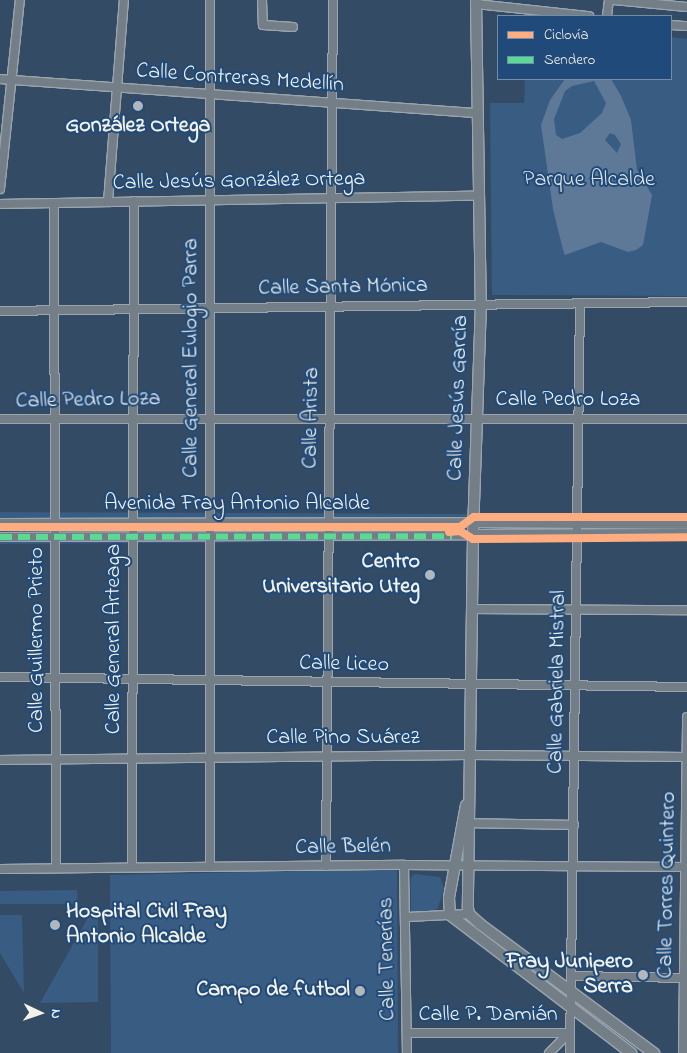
<!DOCTYPE html>
<html>
<head>
<meta charset="utf-8">
<style>
  body { margin:0 }
  #map { position:relative; width:687px; height:1053px; overflow:hidden; background:#344b65; font-family:"Indie Flower",sans-serif }
  div>[style] { position:absolute }
  .green>* { inset:0; background:#395c83 }
  .water>* { inset:0; background:#5e7998 }
  .roads { filter:drop-shadow(1px 0 #9ba5af) drop-shadow(-1px 0 #9ba5af) drop-shadow(0 1px #9ba5af) drop-shadow(0 -1px #9ba5af) }
  .minor>* { height:8px; margin:-4px; padding:0 4px; transform-origin:4px; border-radius:4px; background:#737e87 }
  .tertiary>* { height:10px; margin:-5px; padding:0 5px; transform-origin:5px; border-radius:5px; background:#737e87 }
  .quiet>* { height:6px; margin-top:-3px; transform-origin:0; background:repeating-linear-gradient(90deg,#5adb95 0 12px,transparent 0 18px) }
  .cycleway>* { height:8px; margin:-4px; padding:0 4px; transform-origin:4px; border-radius:4px; background:#ffac80 }
  .dots>* { width:14px; height:14px; translate:-50% -50%; box-sizing:border-box; border:2px solid #1f4a7a; border-radius:50% }
  span { translate:-50% -50%; white-space:nowrap; text-align:center; line-height:1.15; -webkit-text-stroke:4px #1f4a7a; paint-order:stroke }
  .street-label { font-size:22px; color:#f4f1e8 }
  .poi-label { font-size:22px; color:#f4f1e8; font-weight:700 }
  .right { translate:-100% -50%; text-align:right }
  .left { translate:0 -50%; text-align:left }
  .park-label { font-size:22px; color:#e1e2de }
  .legend { position:absolute; left:497px; top:15px; width:175px; height:65px; box-sizing:border-box; background:#1f4a7a; border:1px solid #748da6; margin:0; padding:6px 9px; list-style:none; font-size:15px; color:#f4f1e8 }
  .legend li { display:flex; align-items:center; gap:10px; height:25px }
  .legend b { width:25px; border:1px solid #748da6 }
  .north { position:absolute; left:15px; top:988px; width:50px; height:50px; -webkit-text-stroke:4px #1f4a7a; paint-order:stroke; rotate:93deg; font-size:14px; font-weight:700; line-height:20px; text-align:center; color:#f4f1e8 }
  .north::after { content:''; display:block; margin:auto; width:18px; height:22px; background:#f4f1e8; clip-path:polygon(50% 0,100% 100%,50% 72%,0 100%) }
</style>
</head>
<body>
<div id="map">
  <div class="green">
    <div style="clip-path:polygon(671px 37px,687px 39px,687px 296px,492px 295px,490px 103px,524px 103px,525px 79px,671px 79px)"></div>
    <div style="clip-path:polygon(0 512px,687px 515px,687px 539px,0 544px)"></div>
    <div style="clip-path:polygon(397px 869px,398px 1053px,111px 1053px,110px 875px)"></div>
    <div style="clip-path:polygon(414px 874px,440px 877px,444px 888px,438px 908px,430px 912px,411px 912px,411px 878px)"></div>
    <div style="clip-path:polygon(77px 890px,78px 904px,0 904px,0 891px)"></div>
    <div style="clip-path:polygon(90px 914px,98px 914px,98px 1002px,40px 1003px)"></div>
    <div style="clip-path:polygon(0 915px,22px 915px,24px 993px,0 953px)"></div>
  </div>
  <div class="water">
    <div style="clip-path:polygon(evenodd,565px 79px,611px 79px,621px 96px,631px 120px,637px 170px,652px 195px,643px 245px,636px 250px,628px 252px,601px 242px,565px 255px,563px 250px,553px 209px,541px 125px,550px 100px,565px 79px,594px 81px,606px 103px,602px 113px,580px 133px,562px 139px,556px 135px,554px 119px,565px 91px,572px 86px,594px 81px,565px 79px,610px 133px,615px 135px,621px 144px,617px 153px,605px 140px,610px 133px)"></div>
  </div>
  <div class="roads">
    <div class="minor">
      <div style="left:262px;top:0;width:25px;rotate:88deg"></div>
      <div style="left:263px;top:25px;width:30px;rotate:4deg"></div>
      <div style="left:614px;top:0;width:73px;rotate:5.5deg"></div>
      <div style="left:476px;top:4px;width:114px;rotate:6.1deg"></div>
      <div style="left:607px;top:16px;width:16px;rotate:-83deg"></div>
      <div style="left:671px;top:25px;width:16px;rotate:4deg"></div>
      <div style="left:0;top:79px;width:479px;rotate:4.1deg"></div>
      <div style="left:0;top:189px;width:190px;rotate:-84deg"></div>
      <div style="left:108px;top:202px;width:203px;rotate:-85.5deg"></div>
      <div style="left:54px;top:203px;width:665px;rotate:89.83deg"></div>
      <div style="left:0;top:204px;width:479px;rotate:-1deg"></div>
      <div style="left:0;top:311px;width:687px;rotate:-0.75deg"></div>
      <div style="left:0;top:419px;width:687px"></div>
      <div style="left:0;top:523px;width:474px;rotate:-0.1deg"></div>
      <div style="left:0;top:537px;width:473px;rotate:-0.2deg"></div>
      <div style="left:472px;top:609px;width:215px;rotate:0.3deg"></div>
      <div style="left:0;top:677px;width:687px;rotate:0.83deg"></div>
      <div style="left:0;top:760px;width:468px;rotate:-0.6deg"></div>
      <div style="left:468px;top:755px;width:219px;rotate:0.5deg"></div>
      <div style="left:464px;top:823px;width:110px;rotate:1deg"></div>
      <div style="left:404px;top:865px;width:188px;rotate:89.1deg"></div>
      <div style="left:326px;top:866px;width:866px;rotate:-89.54deg"></div>
      <div style="left:132px;top:867px;width:666px;rotate:-89.83deg"></div>
      <div style="left:210px;top:867px;width:867px;rotate:-90deg"></div>
      <div style="left:0;top:869px;width:404px;rotate:-0.6deg"></div>
      <div style="left:404px;top:865px;width:283px;rotate:0.4deg"></div>
      <div style="left:406px;top:917px;width:63px;rotate:-2.7deg"></div>
      <div style="left:573px;top:976px;width:114px;rotate:1deg"></div>
      <div style="left:407px;top:1033px;width:162px"></div>
      <div style="left:549px;top:1053px;width:28px;rotate:-45deg"></div>
      <div style="left:570px;top:1053px;width:750px;rotate:-89.24deg"></div>
      <div style="left:683px;top:1053px;width:336px;rotate:-89.3deg"></div>
    </div>
    <div class="tertiary">
      <div style="left:476px;top:0;width:303px;rotate:89.1deg"></div>
      <div style="left:481px;top:303px;width:232px;rotate:92deg"></div>
      <div style="left:473px;top:535px;width:373px;rotate:90.8deg"></div>
      <div style="left:468px;top:908px;width:6px;rotate:81deg"></div>
      <div style="left:469px;top:914px;width:15px;rotate:42deg"></div>
      <div style="left:480px;top:924px;width:217px;rotate:36.6deg"></div>
      <div style="left:474px;top:522px;width:213px;rotate:0.5deg"></div>
      <div style="left:473px;top:535px;width:214px;rotate:-0.3deg"></div>
      <div style="left:466px;top:805px;width:95px;rotate:100.4deg"></div>
      <div style="left:449px;top:898px;width:17px;rotate:87deg"></div>
      <div style="left:450px;top:915px;width:228px;rotate:37.3deg"></div>
    </div>
  </div>
  <div class="quiet">
    <div style="left:0;top:537px;width:452px;rotate:-0.1deg"></div>
  </div>
  <div class="cycleway">
    <div style="left:0;top:527px;width:460px"></div>
    <div style="left:460px;top:527px;width:17px;rotate:-36deg"></div>
    <div style="left:474px;top:517px;width:213px"></div>
    <div style="left:449px;top:532px;width:11px;rotate:-5deg"></div>
    <div style="left:460px;top:531px;width:15px;rotate:32deg"></div>
    <div style="left:473px;top:539px;width:214px;rotate:-0.5deg"></div>
  </div>
  <div class="dots">
    <div style="left:138px;top:106px;background:#b1b7ba"></div>
    <div style="left:430px;top:575px;background:#b1b7ba"></div>
    <div style="left:55px;top:925px;background:#b1b7ba"></div>
    <div style="left:643px;top:975px;background:#b1b7ba"></div>
    <div style="left:360px;top:991px;background:#b1b7ba"></div>
  </div>
  <div class="street-label">
    <span style="left:240px;top:79px;rotate:4deg">Calle Contreras Medellín</span>
    <span style="left:239px;top:182px;rotate:-1deg">Calle Jesús González Ortega</span>
    <span style="left:343px;top:288px;rotate:-1deg">Calle Santa Mónica</span>
    <span style="left:192px;top:358px;rotate:-90deg">Calle General Eulogio Parra</span>
    <span style="left:459px;top:398px;rotate:-88deg">Calle Jesús García</span>
    <span style="left:88px;top:401px;rotate:-1deg">Calle Pedro Loza</span>
    <span style="left:568px;top:401px">Calle Pedro Loza</span>
    <span style="left:312px;top:418px;rotate:-89deg">Calle Arista</span>
    <span style="left:237px;top:505px">Avenida Fray Antonio Alcalde</span>
    <span style="left:115px;top:639px;rotate:-90deg">Calle General Arteaga</span>
    <span style="left:38px;top:640px;rotate:-90deg">Calle Guillermo Prieto</span>
    <span style="left:344px;top:665px;rotate:1deg">Calle Liceo</span>
    <span style="left:558px;top:682px;rotate:-89deg">Calle Gabriela Mistral</span>
    <span style="left:343px;top:739px">Calle Pino Suárez</span>
    <span style="left:343px;top:848px;rotate:-1deg">Calle Belén</span>
    <span style="left:668px;top:885px;rotate:-89deg">Calle Torres Quintero</span>
    <span style="left:388px;top:959px;rotate:-91deg">Calle Tenerías</span>
    <span style="left:488px;top:1016px">Calle P. Damián</span>
  </div>
  <div class="poi-label">
    <span style="left:138px;top:127px">González Ortega</span>
    <span class="right" style="left:420px;top:575px">Centro<br>Universitario Uteg</span>
    <span class="left" style="left:66px;top:925px">Hospital Civil Fray<br>Antonio Alcalde</span>
    <span class="right" style="left:633px;top:975px">Fray Junipero<br>Serra</span>
    <span class="right" style="left:350px;top:991px">Campo de futbol</span>
  </div>
  <div class="park-label">
    <span style="left:589px;top:181px">Parque Alcalde</span>
  </div>
  <ul class="legend">
  <li><b style="height:6px;background:#ffac80"></b>Ciclovía</li>
  <li><b style="height:6px;background:#5adb95"></b>Sendero</li>
  </ul>
  <div class="north">N</div>
</div>
</body>
</html>
